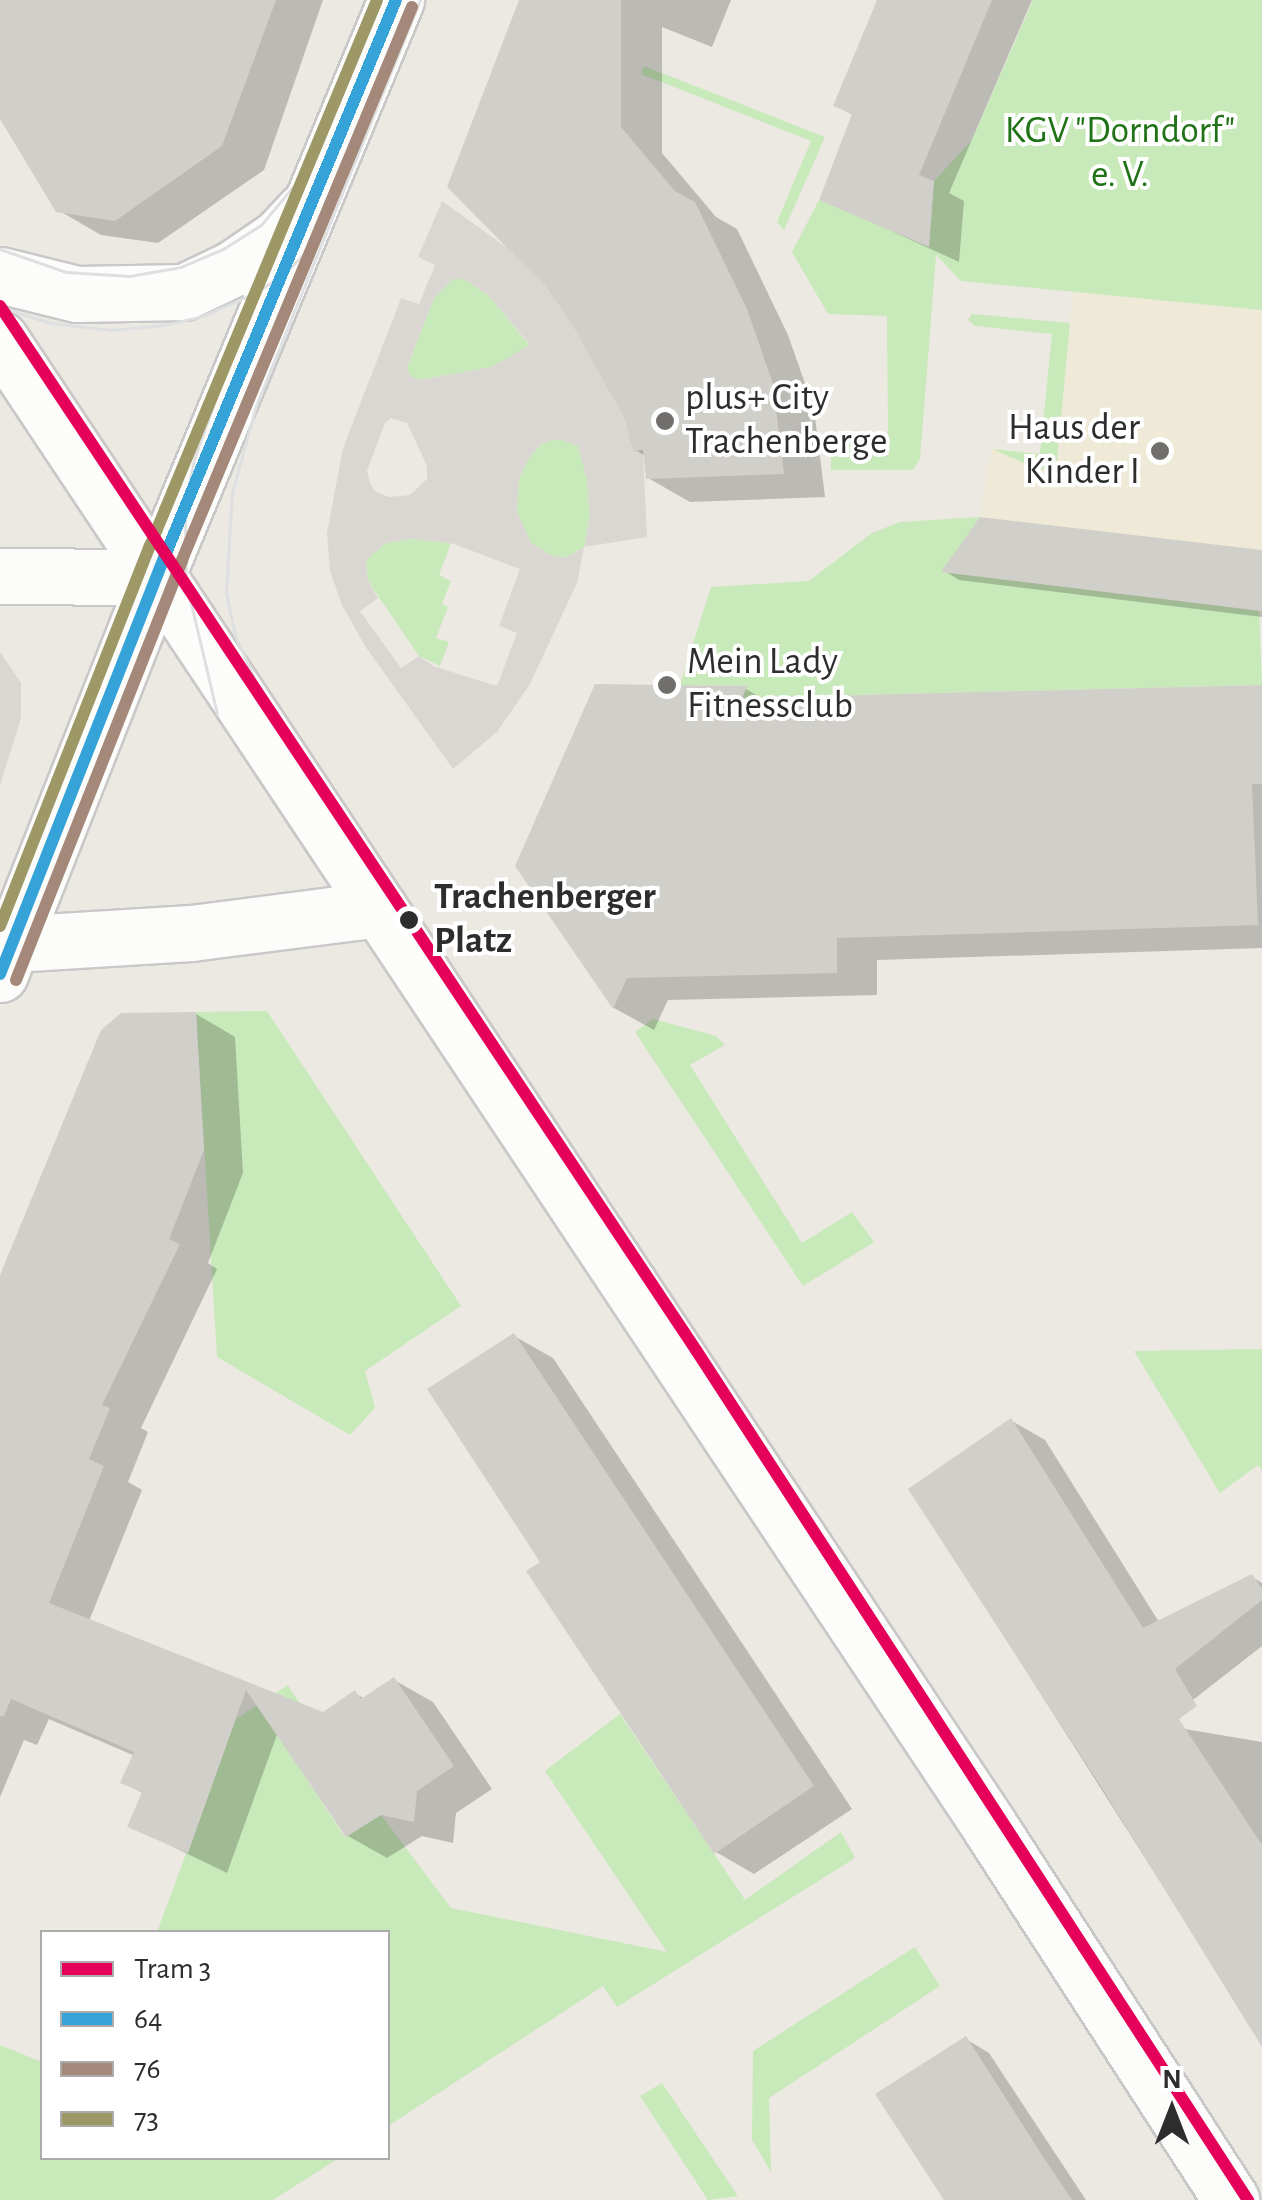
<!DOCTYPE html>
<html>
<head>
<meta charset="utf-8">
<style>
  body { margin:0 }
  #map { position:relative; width:1262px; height:2200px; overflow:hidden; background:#ece9e2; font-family:"Alegreya Sans",sans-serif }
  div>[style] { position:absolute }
  .education>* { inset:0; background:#efead7 }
  .green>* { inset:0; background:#c8e9ba }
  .plaza>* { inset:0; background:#dad7d2 }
  .shadow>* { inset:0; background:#0003 }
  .building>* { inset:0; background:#d1cfc9 }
  .roads { filter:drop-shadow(2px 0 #c9c8c8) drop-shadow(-2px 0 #c9c8c8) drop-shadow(0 2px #c9c8c8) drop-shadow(0 -2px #c9c8c8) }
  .street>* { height:55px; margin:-27.5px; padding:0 27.5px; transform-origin:27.5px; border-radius:27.5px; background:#fcfcfb }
  .secondary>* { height:55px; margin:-27.5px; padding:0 27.5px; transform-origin:27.5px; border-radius:27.5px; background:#fcfcfb }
  .tram>* { height:2.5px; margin:-1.25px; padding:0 1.25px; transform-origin:1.25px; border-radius:1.25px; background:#dedfe0 }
  .bus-1>* { height:12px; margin:-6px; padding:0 6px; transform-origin:6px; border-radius:6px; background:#35a3d8 }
  .bus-2>* { height:12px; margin:-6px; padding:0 6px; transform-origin:6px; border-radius:6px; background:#a4897a }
  .bus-3>* { height:12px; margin:-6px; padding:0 6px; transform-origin:6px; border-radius:6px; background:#9e9867 }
  .tram-1>* { height:12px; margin:-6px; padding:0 6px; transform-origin:6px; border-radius:6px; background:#e5005a }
  .dots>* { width:28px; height:28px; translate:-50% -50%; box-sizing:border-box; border:5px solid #fff; border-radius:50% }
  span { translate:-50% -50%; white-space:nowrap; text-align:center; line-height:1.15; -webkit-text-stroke:8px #fff; paint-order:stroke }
  .park-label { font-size:38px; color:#1f7216 }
  .poi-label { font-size:38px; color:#2d2d2d }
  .left { translate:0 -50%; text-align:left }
  .right { translate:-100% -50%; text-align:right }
  .stop-label { font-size:38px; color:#2d2d2d; font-weight:700 }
  .legend { position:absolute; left:40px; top:1930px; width:350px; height:230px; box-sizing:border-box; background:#fff; border:2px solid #ababab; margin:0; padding:12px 18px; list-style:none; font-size:30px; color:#2d2d2d }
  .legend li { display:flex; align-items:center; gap:20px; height:50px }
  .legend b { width:50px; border:2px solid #ababab }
  .north { position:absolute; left:1122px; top:2060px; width:100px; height:100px; -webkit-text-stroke:8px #fff; paint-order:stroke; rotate:0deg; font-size:28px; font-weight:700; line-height:40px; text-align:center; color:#2d2d2d }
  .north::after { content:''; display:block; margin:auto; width:35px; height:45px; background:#2d2d2d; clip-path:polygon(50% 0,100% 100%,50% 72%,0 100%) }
</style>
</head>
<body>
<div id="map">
  <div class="education">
    <div style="clip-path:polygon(1073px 291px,1262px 310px,1262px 613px,941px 572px,980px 517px,992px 449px,1057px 455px)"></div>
  </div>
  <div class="green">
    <div style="clip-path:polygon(1033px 0,1262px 0,1262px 310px,961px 281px,936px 255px,920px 459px,913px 470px,831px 470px,831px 440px,888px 438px,887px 316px,828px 314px,792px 252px,819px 200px,929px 246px,934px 181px,972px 140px)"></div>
    <div style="clip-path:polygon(644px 66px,825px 137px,784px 230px,777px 222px,811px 141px,641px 74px)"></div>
    <div style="clip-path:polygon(453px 279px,464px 279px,489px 296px,530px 346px,492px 367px,419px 380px,410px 376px,407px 367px,434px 298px)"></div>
    <div style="clip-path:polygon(972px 314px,1070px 323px,1056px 470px,1038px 469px,992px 449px,1040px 454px,1052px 334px,975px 326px,968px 320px)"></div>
    <div style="clip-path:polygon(558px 439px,578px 445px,587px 479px,590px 517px,584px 547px,567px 557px,552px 556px,531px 543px,517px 512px,519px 478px,529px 458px,542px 443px)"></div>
    <div style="clip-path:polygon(980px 517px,942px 572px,1259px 611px,1262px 685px,742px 698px,746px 686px,680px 685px,711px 587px,809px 581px,872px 533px,900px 522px)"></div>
    <div style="clip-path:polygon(412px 539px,451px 543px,439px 575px,451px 581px,442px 604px,448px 607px,436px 638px,449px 642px,440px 666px,419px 656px,368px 581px,366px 560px,374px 551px,386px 543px)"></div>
    <div style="clip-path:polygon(267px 1011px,461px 1306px,365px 1371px,375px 1408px,350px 1435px,217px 1357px,196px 1012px)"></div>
    <div style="clip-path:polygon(653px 1019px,716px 1036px,725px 1045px,690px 1065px,802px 1243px,852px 1212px,874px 1242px,803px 1286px,635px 1032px)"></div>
    <div style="clip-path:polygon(1262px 1349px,1262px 1470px,1258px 1465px,1220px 1493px,1134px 1351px)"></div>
    <div style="clip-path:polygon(288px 1685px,316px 1729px,287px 1750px,345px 1837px,381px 1815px,451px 1908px,667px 1952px,545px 1771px,620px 1714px,745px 1900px,841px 1832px,855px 1858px,617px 2007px,603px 1986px,388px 2126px,388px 1932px,157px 1932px,236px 1719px)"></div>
    <div style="clip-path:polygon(915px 1947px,940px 1986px,769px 2098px,771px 2172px,752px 2140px,753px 2051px)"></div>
    <div style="clip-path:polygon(0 2045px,42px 2062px,42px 2158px,339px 2158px,273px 2200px,0 2200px)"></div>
    <div style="clip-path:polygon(662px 2083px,738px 2196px,708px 2200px,640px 2096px)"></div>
  </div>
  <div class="plaza">
    <div style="clip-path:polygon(evenodd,442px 201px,509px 249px,545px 286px,572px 325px,622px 414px,633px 451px,643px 450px,647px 537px,584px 547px,577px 583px,530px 684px,497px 732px,453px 769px,365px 646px,342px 605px,330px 571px,327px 533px,343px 448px,397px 309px,401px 298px,419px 304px,435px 265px,418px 257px,442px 201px,453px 279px,464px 279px,489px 296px,530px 345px,492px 367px,420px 380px,410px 376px,407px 367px,434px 298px,453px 279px,442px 201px,391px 418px,407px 423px,427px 466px,427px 479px,410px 495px,389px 497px,376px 492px,370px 483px,367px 471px,385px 423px,391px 418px,442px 201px,558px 439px,578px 446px,587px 479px,590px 517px,584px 547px,567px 557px,552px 556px,531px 543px,517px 512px,519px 478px,529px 458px,542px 443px,558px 439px,442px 201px,412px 539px,451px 543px,520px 569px,499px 626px,517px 633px,497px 686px,433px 666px,419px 656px,401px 668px,360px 611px,378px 598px,368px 581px,366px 560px,386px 543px,412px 539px)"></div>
    <div style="clip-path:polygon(0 652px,21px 683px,21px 718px,0 785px)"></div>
  </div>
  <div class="shadow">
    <div style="clip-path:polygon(0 0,323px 0,264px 170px,158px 243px,101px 235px,58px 210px,0 115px)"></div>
    <div style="clip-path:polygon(522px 0,731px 0,712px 47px,662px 27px,662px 153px,716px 217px,737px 229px,788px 335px,814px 409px,825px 497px,690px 502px,648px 478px,646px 456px,635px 450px)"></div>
    <div style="clip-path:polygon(881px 0,1032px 0,949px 193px,964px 201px,959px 262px,822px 199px,854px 116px,836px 105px)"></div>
    <div style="clip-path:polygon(1262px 553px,1262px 617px,959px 580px,945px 571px)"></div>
    <div style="clip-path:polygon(597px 686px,746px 689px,765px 700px,1262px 687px,1262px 948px,877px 960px,877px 995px,668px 1000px,654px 1030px,614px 1008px,518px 866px)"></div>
    <div style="clip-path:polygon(196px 1014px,235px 1037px,243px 1173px,208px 1263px,217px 1269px,141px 1428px,148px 1432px,128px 1482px,142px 1490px,89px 1621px,323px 1715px,355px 1693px,365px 1699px,394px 1680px,433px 1702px,492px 1789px,456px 1813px,453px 1843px,422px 1836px,387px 1858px,348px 1836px,278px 1732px,227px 1873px,130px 1826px,144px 1794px,123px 1782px,135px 1756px,49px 1719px,37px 1745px,24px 1740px,0 1797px,0 1279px)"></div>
    <div style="clip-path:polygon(514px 1336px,553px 1358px,852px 1809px,754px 1874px,716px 1852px)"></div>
    <div style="clip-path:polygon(1012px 1421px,1045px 1440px,1159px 1622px,1252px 1577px,1262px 1583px,1262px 1646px,1161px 1725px,1262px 1742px,1262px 2023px,1243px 2012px,911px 1490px)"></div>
    <div style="clip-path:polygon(966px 2039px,989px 2053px,1086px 2200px,948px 2200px)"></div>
  </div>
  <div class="building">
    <div style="clip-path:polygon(0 0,276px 0,222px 146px,115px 221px,56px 212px,0 119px)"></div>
    <div style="clip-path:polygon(519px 0,621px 0,621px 127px,675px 191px,695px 202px,747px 309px,773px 384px,784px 474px,646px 479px,643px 450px,633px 451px,623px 416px,572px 325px,545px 286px,447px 187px)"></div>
    <div style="clip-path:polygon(877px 0,992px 0,919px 175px,934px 181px,929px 247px,819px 200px,852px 114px,833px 106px)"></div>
    <div style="clip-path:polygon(980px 517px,1262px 550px,1262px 611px,941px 572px)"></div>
    <div style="clip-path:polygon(595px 684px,747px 686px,742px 698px,1262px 685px,1262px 784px,1252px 784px,1258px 925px,837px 938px,837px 973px,627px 978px,613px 1009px,515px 866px)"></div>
    <div style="clip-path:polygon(196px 1012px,204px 1150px,169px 1239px,180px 1244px,102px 1405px,110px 1408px,89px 1459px,104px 1466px,49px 1603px,323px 1712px,355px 1690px,361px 1699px,394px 1677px,454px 1766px,417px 1791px,414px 1822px,381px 1815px,346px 1837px,246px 1690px,188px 1853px,127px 1827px,142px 1792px,120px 1783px,134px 1752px,11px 1699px,4px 1716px,0 1716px,0 1275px,101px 1030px,121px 1013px)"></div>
    <div style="clip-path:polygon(514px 1333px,814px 1786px,714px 1854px,526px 1571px,540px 1562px,427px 1389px)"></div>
    <div style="clip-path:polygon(1011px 1418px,1143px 1628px,1252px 1574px,1262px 1589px,1262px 1600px,1175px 1669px,1197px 1706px,1179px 1719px,1262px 1845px,1262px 2047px,1102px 1788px,908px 1489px)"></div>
    <div style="clip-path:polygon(966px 2036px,1042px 2155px,1072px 2200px,944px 2200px,875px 2094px)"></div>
  </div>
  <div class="roads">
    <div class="street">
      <div style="left:0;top:576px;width:157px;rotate:0.4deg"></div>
    </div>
    <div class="secondary">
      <div style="left:0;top:275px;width:79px;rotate:13.9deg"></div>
      <div style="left:77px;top:294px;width:107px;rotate:-1.1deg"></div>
      <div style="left:184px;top:292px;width:55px;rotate:-25.6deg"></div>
      <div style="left:234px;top:268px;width:55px;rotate:-34.6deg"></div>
      <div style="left:279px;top:237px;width:37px;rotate:-47deg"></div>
      <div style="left:0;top:339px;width:1787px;rotate:56.36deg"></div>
      <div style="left:990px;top:1827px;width:444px;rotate:57.1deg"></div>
      <div style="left:12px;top:944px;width:179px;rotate:-3.5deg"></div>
      <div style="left:191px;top:933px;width:190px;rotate:-7.3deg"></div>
      <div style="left:0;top:974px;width:453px;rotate:-68.5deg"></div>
      <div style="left:166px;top:553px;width:599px;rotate:-67.42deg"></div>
    </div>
  </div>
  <div class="tram">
    <div style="left:0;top:249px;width:70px;rotate:19.2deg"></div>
    <div style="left:66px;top:272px;width:64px;rotate:3.6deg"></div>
    <div style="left:130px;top:276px;width:52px;rotate:-10deg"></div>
    <div style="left:181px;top:267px;width:46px;rotate:-23.2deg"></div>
    <div style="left:223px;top:249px;width:45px;rotate:-32.3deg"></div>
    <div style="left:261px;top:225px;width:50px;rotate:-49.9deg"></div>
    <div style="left:0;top:307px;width:53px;rotate:17.4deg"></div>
    <div style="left:51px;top:323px;width:60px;rotate:6.7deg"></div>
    <div style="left:111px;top:330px;width:53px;rotate:-5.4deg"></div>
    <div style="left:164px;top:325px;width:40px;rotate:-13deg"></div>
    <div style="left:203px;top:316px;width:55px;rotate:-23.7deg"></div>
    <div style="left:253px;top:294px;width:34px;rotate:-32deg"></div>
    <div style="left:282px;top:276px;width:49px;rotate:-45deg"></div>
    <div style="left:260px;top:691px;width:60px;rotate:-114.4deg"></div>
    <div style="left:235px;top:636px;width:44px;rotate:-101.8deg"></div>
    <div style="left:226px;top:593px;width:100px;rotate:-86.6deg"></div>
    <div style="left:232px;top:493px;width:90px;rotate:-74.6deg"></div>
    <div style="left:256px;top:406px;width:438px;rotate:-68deg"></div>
    <div style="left:217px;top:714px;width:135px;rotate:-103.3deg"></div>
    <div style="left:186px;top:583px;width:75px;rotate:-90.8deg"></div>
    <div style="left:185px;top:508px;width:50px;rotate:-79.6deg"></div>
    <div style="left:194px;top:459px;width:175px;rotate:-70.3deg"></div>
    <div style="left:253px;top:294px;width:319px;rotate:-67.1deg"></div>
  </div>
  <div class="bus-1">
    <div style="left:0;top:974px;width:453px;rotate:-68.5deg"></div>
    <div style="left:166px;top:553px;width:599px;rotate:-67.42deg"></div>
  </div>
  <div class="bus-2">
    <div style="left:16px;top:980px;width:452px;rotate:-68.4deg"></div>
    <div style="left:182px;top:560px;width:599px;rotate:-67.42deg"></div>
  </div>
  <div class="bus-3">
    <div style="left:0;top:926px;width:409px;rotate:-68.5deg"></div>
    <div style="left:150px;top:546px;width:591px;rotate:-67.42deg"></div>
  </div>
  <div class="tram-1">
    <div style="left:0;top:306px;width:1255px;rotate:56.31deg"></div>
    <div style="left:696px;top:1350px;width:1014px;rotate:57deg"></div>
  </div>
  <div class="dots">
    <div style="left:665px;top:421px;background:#706f6c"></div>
    <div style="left:1160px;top:451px;background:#706f6c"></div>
    <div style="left:667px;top:685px;background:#706f6c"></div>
    <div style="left:409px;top:920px;background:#2d2d2d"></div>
  </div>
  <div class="park-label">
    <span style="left:1120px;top:154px">KGV "Dorndorf"<br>e. V.</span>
  </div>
  <div class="poi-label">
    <span class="left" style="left:685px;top:421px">plus+ City<br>Trachenberge</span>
    <span class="right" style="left:1140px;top:451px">Haus der<br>Kinder I</span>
    <span class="left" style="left:687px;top:685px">Mein Lady<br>Fitnessclub</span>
  </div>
  <div class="stop-label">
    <span class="left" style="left:434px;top:920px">Trachenberger<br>Platz</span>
  </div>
  <ul class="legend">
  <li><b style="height:12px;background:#e5005a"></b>Tram 3</li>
  <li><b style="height:12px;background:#35a3d8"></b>64</li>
  <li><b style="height:12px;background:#a4897a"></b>76</li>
  <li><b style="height:12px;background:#9e9867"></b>73</li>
  </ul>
  <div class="north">N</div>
</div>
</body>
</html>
